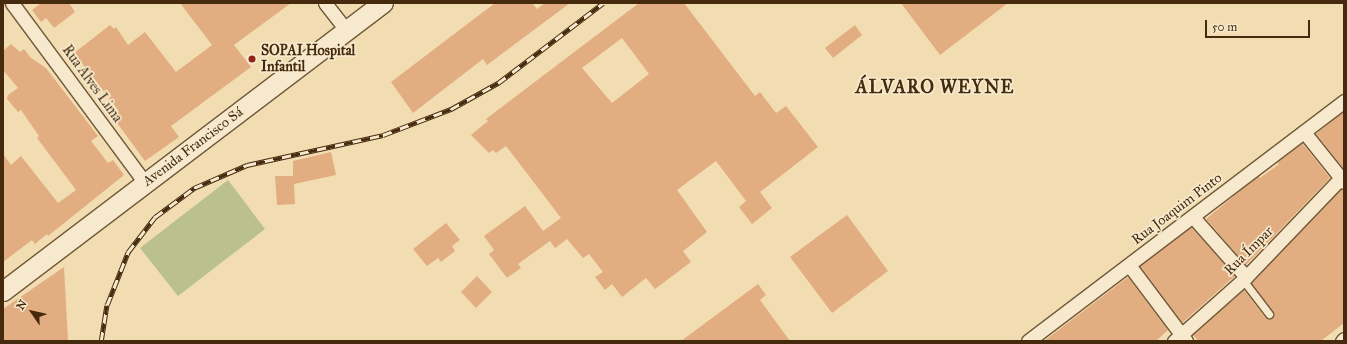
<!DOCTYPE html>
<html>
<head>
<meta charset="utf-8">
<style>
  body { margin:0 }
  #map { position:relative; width:1347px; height:344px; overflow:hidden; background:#f2ddb2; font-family:"IM FELL Great Primer",serif }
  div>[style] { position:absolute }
  .green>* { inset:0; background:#bac18d }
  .building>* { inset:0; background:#e2ad81 }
  .roads { filter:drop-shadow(1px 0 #705737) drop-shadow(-1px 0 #705737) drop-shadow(0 1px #705737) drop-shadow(0 -1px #705737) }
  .service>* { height:7px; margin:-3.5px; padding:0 3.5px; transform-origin:3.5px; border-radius:3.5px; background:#f7e9cd }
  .minor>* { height:13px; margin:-6.5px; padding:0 6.5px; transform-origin:6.5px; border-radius:6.5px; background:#f7e9cd }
  .secondary>* { height:19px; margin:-9.5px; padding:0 9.5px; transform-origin:9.5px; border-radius:9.5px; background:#f7e9cd }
  .rail>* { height:4.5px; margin-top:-2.25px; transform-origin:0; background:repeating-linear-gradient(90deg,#f7e9cd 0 9px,#452a0e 0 18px); box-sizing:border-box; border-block:1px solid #452a0e }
  .dots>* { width:11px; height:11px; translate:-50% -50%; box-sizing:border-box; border:2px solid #f7e9cd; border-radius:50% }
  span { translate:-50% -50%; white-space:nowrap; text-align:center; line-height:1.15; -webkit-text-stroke:3.5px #f7e9cd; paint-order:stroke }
  .poi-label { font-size:14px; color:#452a0e; font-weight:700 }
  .left { translate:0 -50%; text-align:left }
  .street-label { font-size:14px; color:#452a0e }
  .district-label { font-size:18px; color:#452a0e; font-weight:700; letter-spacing:1px }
  .frame { position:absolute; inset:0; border:4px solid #452a0e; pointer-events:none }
  .north { position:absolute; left:12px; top:292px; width:40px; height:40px; -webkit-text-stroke:3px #f7e9cd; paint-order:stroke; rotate:304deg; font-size:11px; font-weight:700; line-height:16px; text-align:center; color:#452a0e }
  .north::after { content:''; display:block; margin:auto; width:14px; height:18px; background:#452a0e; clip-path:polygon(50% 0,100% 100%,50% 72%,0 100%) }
  .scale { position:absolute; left:1205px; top:20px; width:105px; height:18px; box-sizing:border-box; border:2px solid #452a0e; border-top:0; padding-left:5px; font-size:12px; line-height:14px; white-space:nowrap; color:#452a0e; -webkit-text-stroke:3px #f7e9cd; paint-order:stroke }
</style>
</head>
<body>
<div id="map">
  <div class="green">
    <div style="clip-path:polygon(228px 180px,265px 229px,178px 296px,140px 248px)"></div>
  </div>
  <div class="building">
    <div style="clip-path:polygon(41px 3px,69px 3px,75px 12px,54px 28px,46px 18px,41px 22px,32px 10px)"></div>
    <div style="clip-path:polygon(180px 3px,291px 3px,234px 45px,251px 67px,171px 126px,179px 137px,145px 161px,112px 116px,119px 111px,74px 53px,110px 25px,114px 29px,116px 27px,128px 45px,145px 32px,176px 72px,212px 45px)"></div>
    <div style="clip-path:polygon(495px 3px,532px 3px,537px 9px,545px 3px,570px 3px,487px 65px,483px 59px,413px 113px,391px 82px)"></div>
    <div style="clip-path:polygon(evenodd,639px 3px,684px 3px,755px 96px,760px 92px,776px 113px,786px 106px,818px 147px,760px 192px,772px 208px,752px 224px,739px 207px,746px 201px,716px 161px,677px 190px,707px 232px,683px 251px,691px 262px,655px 289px,646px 278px,622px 297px,612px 284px,605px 290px,595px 277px,603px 272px,589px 254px,583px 258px,567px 239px,555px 248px,550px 241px,518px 264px,521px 268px,507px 278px,489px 254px,494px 250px,484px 236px,525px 206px,543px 231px,561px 218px,506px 146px,496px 153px,493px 150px,489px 153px,471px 135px,488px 121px,486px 119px,639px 3px,622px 38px,649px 74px,612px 103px,582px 68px,622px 38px)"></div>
    <div style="clip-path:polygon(901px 3px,1008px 3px,940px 55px)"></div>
    <div style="clip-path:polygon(855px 25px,862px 35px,833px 58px,825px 48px)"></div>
    <div style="clip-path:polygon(11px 44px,20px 52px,24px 49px,30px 57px,46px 68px,98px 136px,91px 141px,108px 163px,113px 160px,124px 175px,48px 236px,47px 234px,35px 244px,32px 240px,3px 262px,3px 154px,11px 165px,21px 156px,58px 203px,76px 190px,37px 138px,39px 136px,21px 110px,18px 112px,7px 99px,8px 95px,18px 88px,3px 70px,3px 51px)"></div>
    <div style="clip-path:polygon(1344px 111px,1344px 169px,1316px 134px)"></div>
    <div style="clip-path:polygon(1302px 143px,1330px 178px,1246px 265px,1206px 219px,1258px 176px,1260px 178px,1279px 164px,1277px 162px)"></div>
    <div style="clip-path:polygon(331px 152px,336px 175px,294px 184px,295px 204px,277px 205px,275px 176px,293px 176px,293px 161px)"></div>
    <div style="clip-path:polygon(1341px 189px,1344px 190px,1344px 323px,1321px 341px,1198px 341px,1193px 335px,1244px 290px,1265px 317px,1272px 318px,1273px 311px,1251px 283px)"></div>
    <div style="clip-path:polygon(847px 215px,888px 271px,832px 313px,790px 257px)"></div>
    <div style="clip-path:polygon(446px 223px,460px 240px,452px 246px,455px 251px,441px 262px,438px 258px,427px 266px,413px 249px)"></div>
    <div style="clip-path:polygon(1191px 227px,1235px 276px,1182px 323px,1140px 266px)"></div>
    <div style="clip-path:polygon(64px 267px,68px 341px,3px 341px,3px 309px)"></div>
    <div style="clip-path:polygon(477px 276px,492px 292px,476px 308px,461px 292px)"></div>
    <div style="clip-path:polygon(1128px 277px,1168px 330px,1156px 341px,1044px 341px)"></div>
    <div style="clip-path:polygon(758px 284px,766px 295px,760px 300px,790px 341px,681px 341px)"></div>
  </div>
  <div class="roads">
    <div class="service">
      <div style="left:1243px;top:280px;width:43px;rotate:52.6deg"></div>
    </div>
    <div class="minor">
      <div style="left:12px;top:3px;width:224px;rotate:53.5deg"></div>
      <div style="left:325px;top:3px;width:36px;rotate:52deg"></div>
      <div style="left:1304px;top:132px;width:64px;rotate:51.3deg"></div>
      <div style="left:1193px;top:217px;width:80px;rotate:48.5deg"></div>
      <div style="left:1129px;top:265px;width:95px;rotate:53.1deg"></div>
      <div style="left:1028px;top:341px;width:397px;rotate:-37.2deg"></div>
      <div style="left:1174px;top:341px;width:96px;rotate:-41.6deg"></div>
      <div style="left:1246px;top:277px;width:137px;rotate:-46.2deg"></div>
      <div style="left:1342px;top:341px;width:3px;rotate:-45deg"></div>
    </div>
    <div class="secondary">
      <div style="left:3px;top:291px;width:477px;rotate:-37.2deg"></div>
    </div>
  </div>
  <div class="rail">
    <div style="left:101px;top:341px;width:36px;rotate:-81deg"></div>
    <div style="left:107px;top:305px;width:57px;rotate:-68.4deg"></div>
    <div style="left:128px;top:252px;width:44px;rotate:-52.4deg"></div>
    <div style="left:155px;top:217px;width:49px;rotate:-36.6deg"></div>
    <div style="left:194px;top:188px;width:58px;rotate:-23.5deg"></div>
    <div style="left:247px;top:165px;width:139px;rotate:-12.4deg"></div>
    <div style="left:383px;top:135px;width:73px;rotate:-20.9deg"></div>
    <div style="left:451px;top:109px;width:54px;rotate:-29deg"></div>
    <div style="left:498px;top:83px;width:132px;rotate:-37.3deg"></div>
  </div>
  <div class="dots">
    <div style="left:252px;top:59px;background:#8f2418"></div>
  </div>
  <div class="poi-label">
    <span class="left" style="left:261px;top:59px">SOPAI Hospital<br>Infantil</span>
  </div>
  <div class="street-label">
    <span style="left:92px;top:84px;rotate:54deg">Rua Alves Lima</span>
    <span style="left:193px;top:147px;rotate:-37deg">Avenida Francisco Sá</span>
    <span style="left:1177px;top:209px;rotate:-37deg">Rua Joaquim Pinto</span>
    <span style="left:1249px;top:251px;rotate:-45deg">Rua Ímpar</span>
  </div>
  <div class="district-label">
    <span style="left:935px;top:87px">ÁLVARO WEYNE</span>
  </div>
  <div class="frame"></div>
  <div class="north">N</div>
  <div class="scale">50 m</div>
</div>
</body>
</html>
